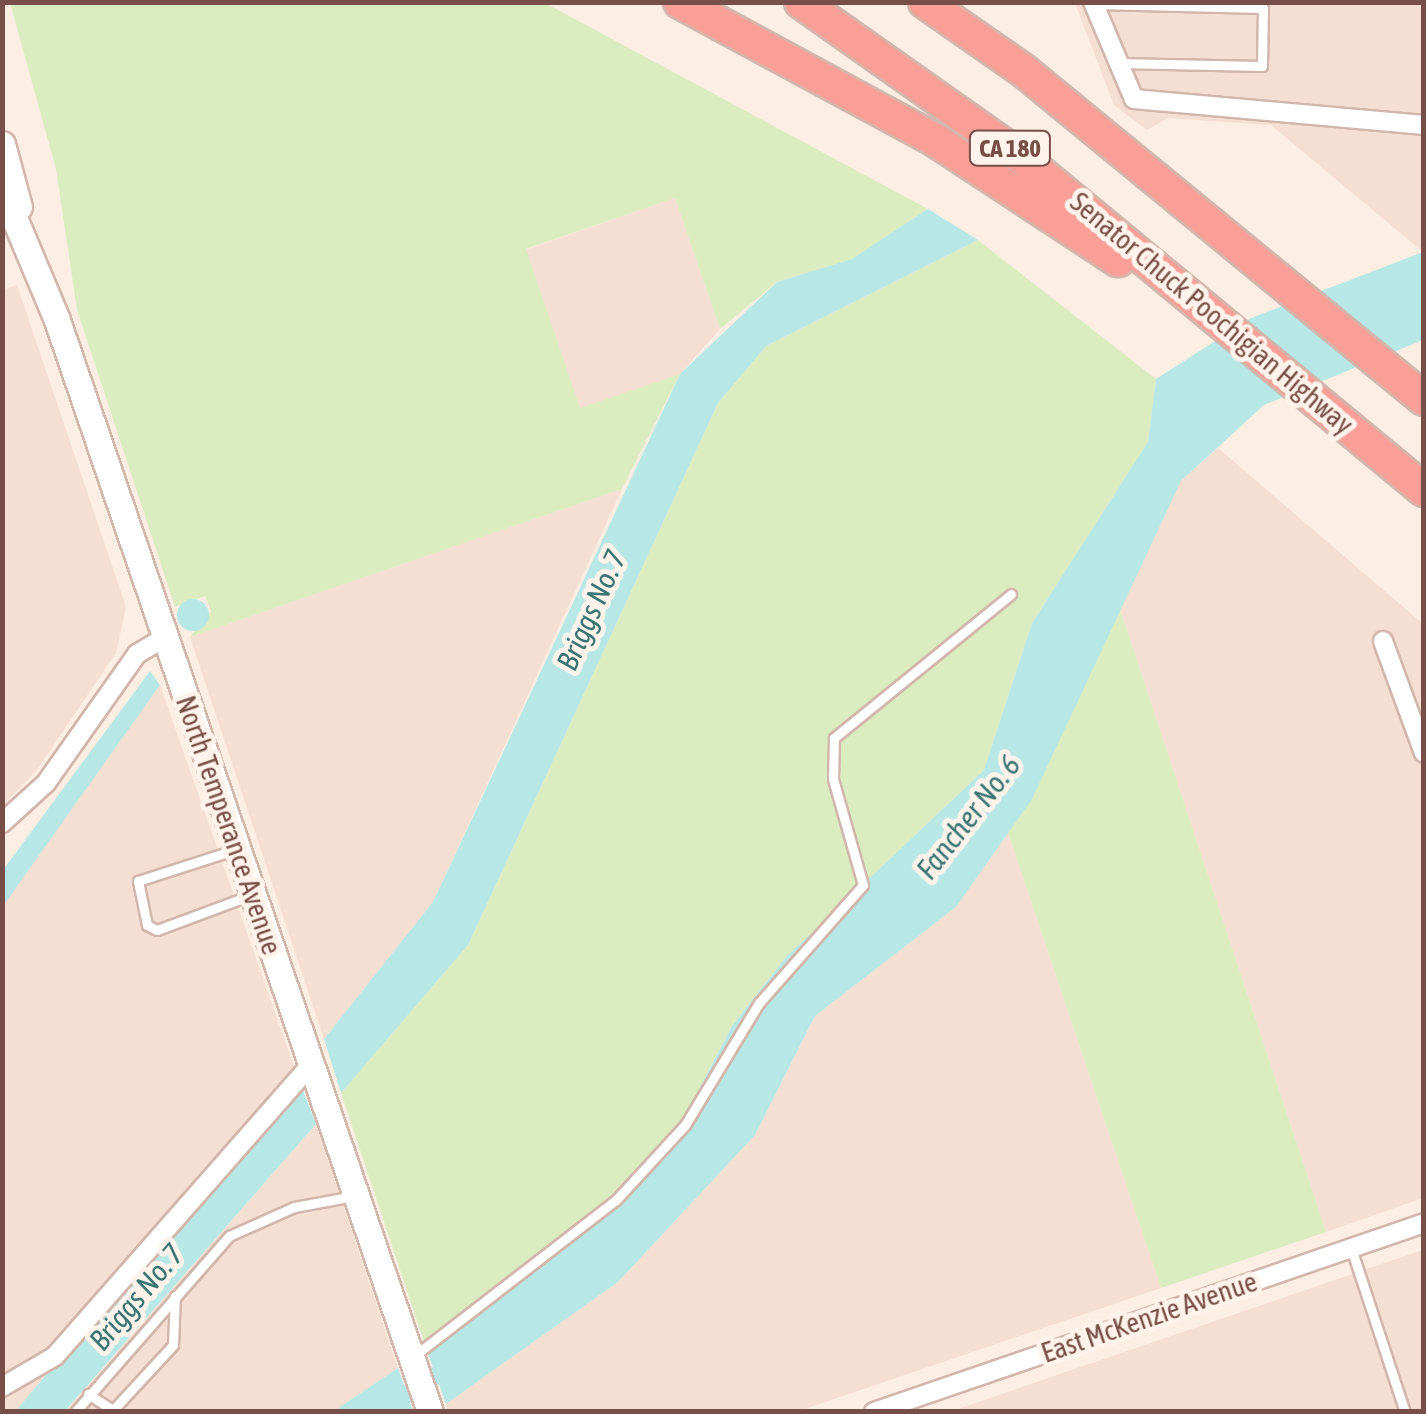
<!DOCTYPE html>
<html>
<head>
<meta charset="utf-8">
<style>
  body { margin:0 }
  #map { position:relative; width:1426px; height:1414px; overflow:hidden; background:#fdeee4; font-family:"Asap Condensed",sans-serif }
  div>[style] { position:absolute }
  .residential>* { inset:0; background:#f5ded2 }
  .green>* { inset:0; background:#dbecc1 }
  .water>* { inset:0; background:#b7e8e5 }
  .round { border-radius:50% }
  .canal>* { height:18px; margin:-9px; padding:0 9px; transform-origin:9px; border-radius:9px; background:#b7e8e5 }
  .roads { filter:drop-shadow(2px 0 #d1b6ac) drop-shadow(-2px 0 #d1b6ac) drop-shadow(0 2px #d1b6ac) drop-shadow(0 -2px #d1b6ac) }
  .service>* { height:9px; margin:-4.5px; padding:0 4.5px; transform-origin:4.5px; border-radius:4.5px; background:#fff }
  .minor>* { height:18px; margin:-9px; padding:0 9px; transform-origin:9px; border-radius:9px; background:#fff }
  .secondary>* { height:25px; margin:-12.5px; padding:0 12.5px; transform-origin:12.5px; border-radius:12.5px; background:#fff }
  .motorway>* { height:32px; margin:-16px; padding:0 16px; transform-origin:16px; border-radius:16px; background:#fa9e98 }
  span { translate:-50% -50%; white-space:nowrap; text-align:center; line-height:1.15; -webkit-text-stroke:10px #fff3eb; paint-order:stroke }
  .shield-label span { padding:2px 8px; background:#fff3eb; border:2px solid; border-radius:8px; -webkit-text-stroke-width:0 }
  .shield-label { font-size:25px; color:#774f48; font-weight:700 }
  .street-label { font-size:28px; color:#774f48 }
  .water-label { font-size:30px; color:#387674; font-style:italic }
  .frame { position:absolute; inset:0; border:5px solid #774f48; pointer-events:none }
</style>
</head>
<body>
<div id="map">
  <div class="residential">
    <div style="clip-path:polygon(1075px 3px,1423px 3px,1423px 252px,1271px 125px,1168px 118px,1147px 130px,1114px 105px)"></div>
    <div style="clip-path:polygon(675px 198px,720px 329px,680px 374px,580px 409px,525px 250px)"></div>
    <div style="clip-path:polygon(17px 285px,126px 607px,116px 653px,37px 770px,3px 805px,2px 290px)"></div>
    <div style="clip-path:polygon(1218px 448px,1423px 624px,1423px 1198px,1326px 1232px,1118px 603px,1181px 481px)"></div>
    <div style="clip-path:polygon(622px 489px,433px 902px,324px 1039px,190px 637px)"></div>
    <div style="clip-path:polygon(160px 685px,297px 1075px,15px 1412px,2px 1411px,2px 906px)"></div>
    <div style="clip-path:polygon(1008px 833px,1161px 1288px,799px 1411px,448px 1412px,446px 1404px,618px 1282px,755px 1135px,815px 1016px,956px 907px)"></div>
    <div style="clip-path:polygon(316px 1124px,398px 1368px,334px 1411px,65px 1412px)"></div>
    <div style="clip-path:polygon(1423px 1250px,1423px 1411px,949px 1412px,1361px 1271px)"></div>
  </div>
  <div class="green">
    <div style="clip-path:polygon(10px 3px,545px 3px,928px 209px,852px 259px,777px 282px,720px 329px,675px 198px,526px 249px,580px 408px,680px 374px,622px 489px,190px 637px,211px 611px,205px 596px,175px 607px,77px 310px,56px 169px)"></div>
    <div style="clip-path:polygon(978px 240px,1156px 379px,1148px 442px,1032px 623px,984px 770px,786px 957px,732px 1026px,682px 1122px,611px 1199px,424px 1342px,341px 1093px,468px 945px,718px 403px,766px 346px)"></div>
    <div style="clip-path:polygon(1118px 603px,1326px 1232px,1161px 1288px,1008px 833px)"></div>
  </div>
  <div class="water">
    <div style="clip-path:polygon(928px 209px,978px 240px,766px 346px,718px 403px,468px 945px,341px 1093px,324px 1039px,433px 902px,680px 374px,777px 282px,852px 259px)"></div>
    <div style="clip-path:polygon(1423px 252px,1423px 340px,1264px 405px,1181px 481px,1032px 799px,956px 907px,815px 1016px,755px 1135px,618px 1282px,446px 1404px,424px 1342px,611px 1199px,682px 1122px,732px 1026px,786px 957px,984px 770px,1032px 623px,1148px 442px,1156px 379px,1251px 318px)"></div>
    <div class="round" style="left:177px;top:599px;width:32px;height:32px"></div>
    <div style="clip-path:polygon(150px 671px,160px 685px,3px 906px,3px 870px)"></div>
    <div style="clip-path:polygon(297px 1075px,316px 1124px,65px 1411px,15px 1412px)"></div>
    <div style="clip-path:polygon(398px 1368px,413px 1411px,334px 1411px)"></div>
  </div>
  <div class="canal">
    <div style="left:378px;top:1412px;width:90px;rotate:-32.3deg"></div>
  </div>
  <div class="roads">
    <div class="service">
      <div style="left:1096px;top:4px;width:167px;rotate:1.4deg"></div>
      <div style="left:1263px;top:8px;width:58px;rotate:91deg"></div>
      <div style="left:1262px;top:66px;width:145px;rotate:-178.8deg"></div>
      <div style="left:234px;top:850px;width:101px;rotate:162.1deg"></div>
      <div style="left:138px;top:881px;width:45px;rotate:78.4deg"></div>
      <div style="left:147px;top:925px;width:11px;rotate:27deg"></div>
      <div style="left:157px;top:930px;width:100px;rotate:-20.4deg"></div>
      <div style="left:1351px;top:1248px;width:173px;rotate:71.8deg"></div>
      <div style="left:414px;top:1356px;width:255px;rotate:-37.7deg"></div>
      <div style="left:616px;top:1200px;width:102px;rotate:-47.4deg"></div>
      <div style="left:685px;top:1125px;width:143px;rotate:-58.8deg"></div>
      <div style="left:759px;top:1003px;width:157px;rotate:-48.6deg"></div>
      <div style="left:863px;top:885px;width:110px;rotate:-105.8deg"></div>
      <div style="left:833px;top:779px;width:41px;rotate:-88.6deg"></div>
      <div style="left:834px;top:738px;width:228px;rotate:-39.1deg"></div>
      <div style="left:88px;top:1394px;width:30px;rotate:33deg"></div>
      <div style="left:113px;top:1410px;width:88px;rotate:-47.3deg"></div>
      <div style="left:173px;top:1345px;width:49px;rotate:-87.7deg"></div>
      <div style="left:75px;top:1412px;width:234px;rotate:-48.8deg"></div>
      <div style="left:229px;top:1236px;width:71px;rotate:-24deg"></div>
      <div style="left:294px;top:1207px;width:61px;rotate:-10.4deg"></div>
    </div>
    <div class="minor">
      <div style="left:1093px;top:2px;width:105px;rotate:67.1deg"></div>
      <div style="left:1134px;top:99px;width:291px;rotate:5.1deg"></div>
      <div style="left:1383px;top:641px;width:119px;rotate:69.9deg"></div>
      <div style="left:2px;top:823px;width:59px;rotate:-42.3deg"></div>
      <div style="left:46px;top:783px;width:158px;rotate:-54.8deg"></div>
      <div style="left:137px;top:654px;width:33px;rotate:-31deg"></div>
      <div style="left:2px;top:1387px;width:61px;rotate:-30.3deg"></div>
      <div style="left:55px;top:1356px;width:390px;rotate:-48.7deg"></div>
      <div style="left:874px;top:1412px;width:582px;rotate:-18.96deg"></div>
    </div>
    <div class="secondary">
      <div style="left:2px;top:144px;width:65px;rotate:74.9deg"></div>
      <div style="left:2px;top:189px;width:142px;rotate:67.2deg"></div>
      <div style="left:57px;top:320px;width:1154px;rotate:71.14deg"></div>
    </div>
    <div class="motorway">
      <div style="left:680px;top:2px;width:290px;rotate:28.4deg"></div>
      <div style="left:935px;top:140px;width:219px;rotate:33.3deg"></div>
      <div style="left:801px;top:2px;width:269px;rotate:35.2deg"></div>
      <div style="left:1021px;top:157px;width:523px;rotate:39.57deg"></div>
      <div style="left:925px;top:2px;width:121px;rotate:34.9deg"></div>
      <div style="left:1024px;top:71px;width:517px;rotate:39.35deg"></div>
    </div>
  </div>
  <div class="shield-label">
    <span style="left:1010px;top:148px">CA 180</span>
  </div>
  <div class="street-label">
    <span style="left:1212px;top:313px;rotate:40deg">Senator Chuck Poochigian Highway</span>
    <span style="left:229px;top:825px;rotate:71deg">North Temperance Avenue</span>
    <span style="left:1149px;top:1317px;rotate:-19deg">East McKenzie Avenue</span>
  </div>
  <div class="water-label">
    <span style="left:591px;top:610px;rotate:-66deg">Briggs No. 7</span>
    <span style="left:968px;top:817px;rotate:-52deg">Fancher No. 6</span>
    <span style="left:136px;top:1297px;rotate:-50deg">Briggs No. 7</span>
  </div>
  <div class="frame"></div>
</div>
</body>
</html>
